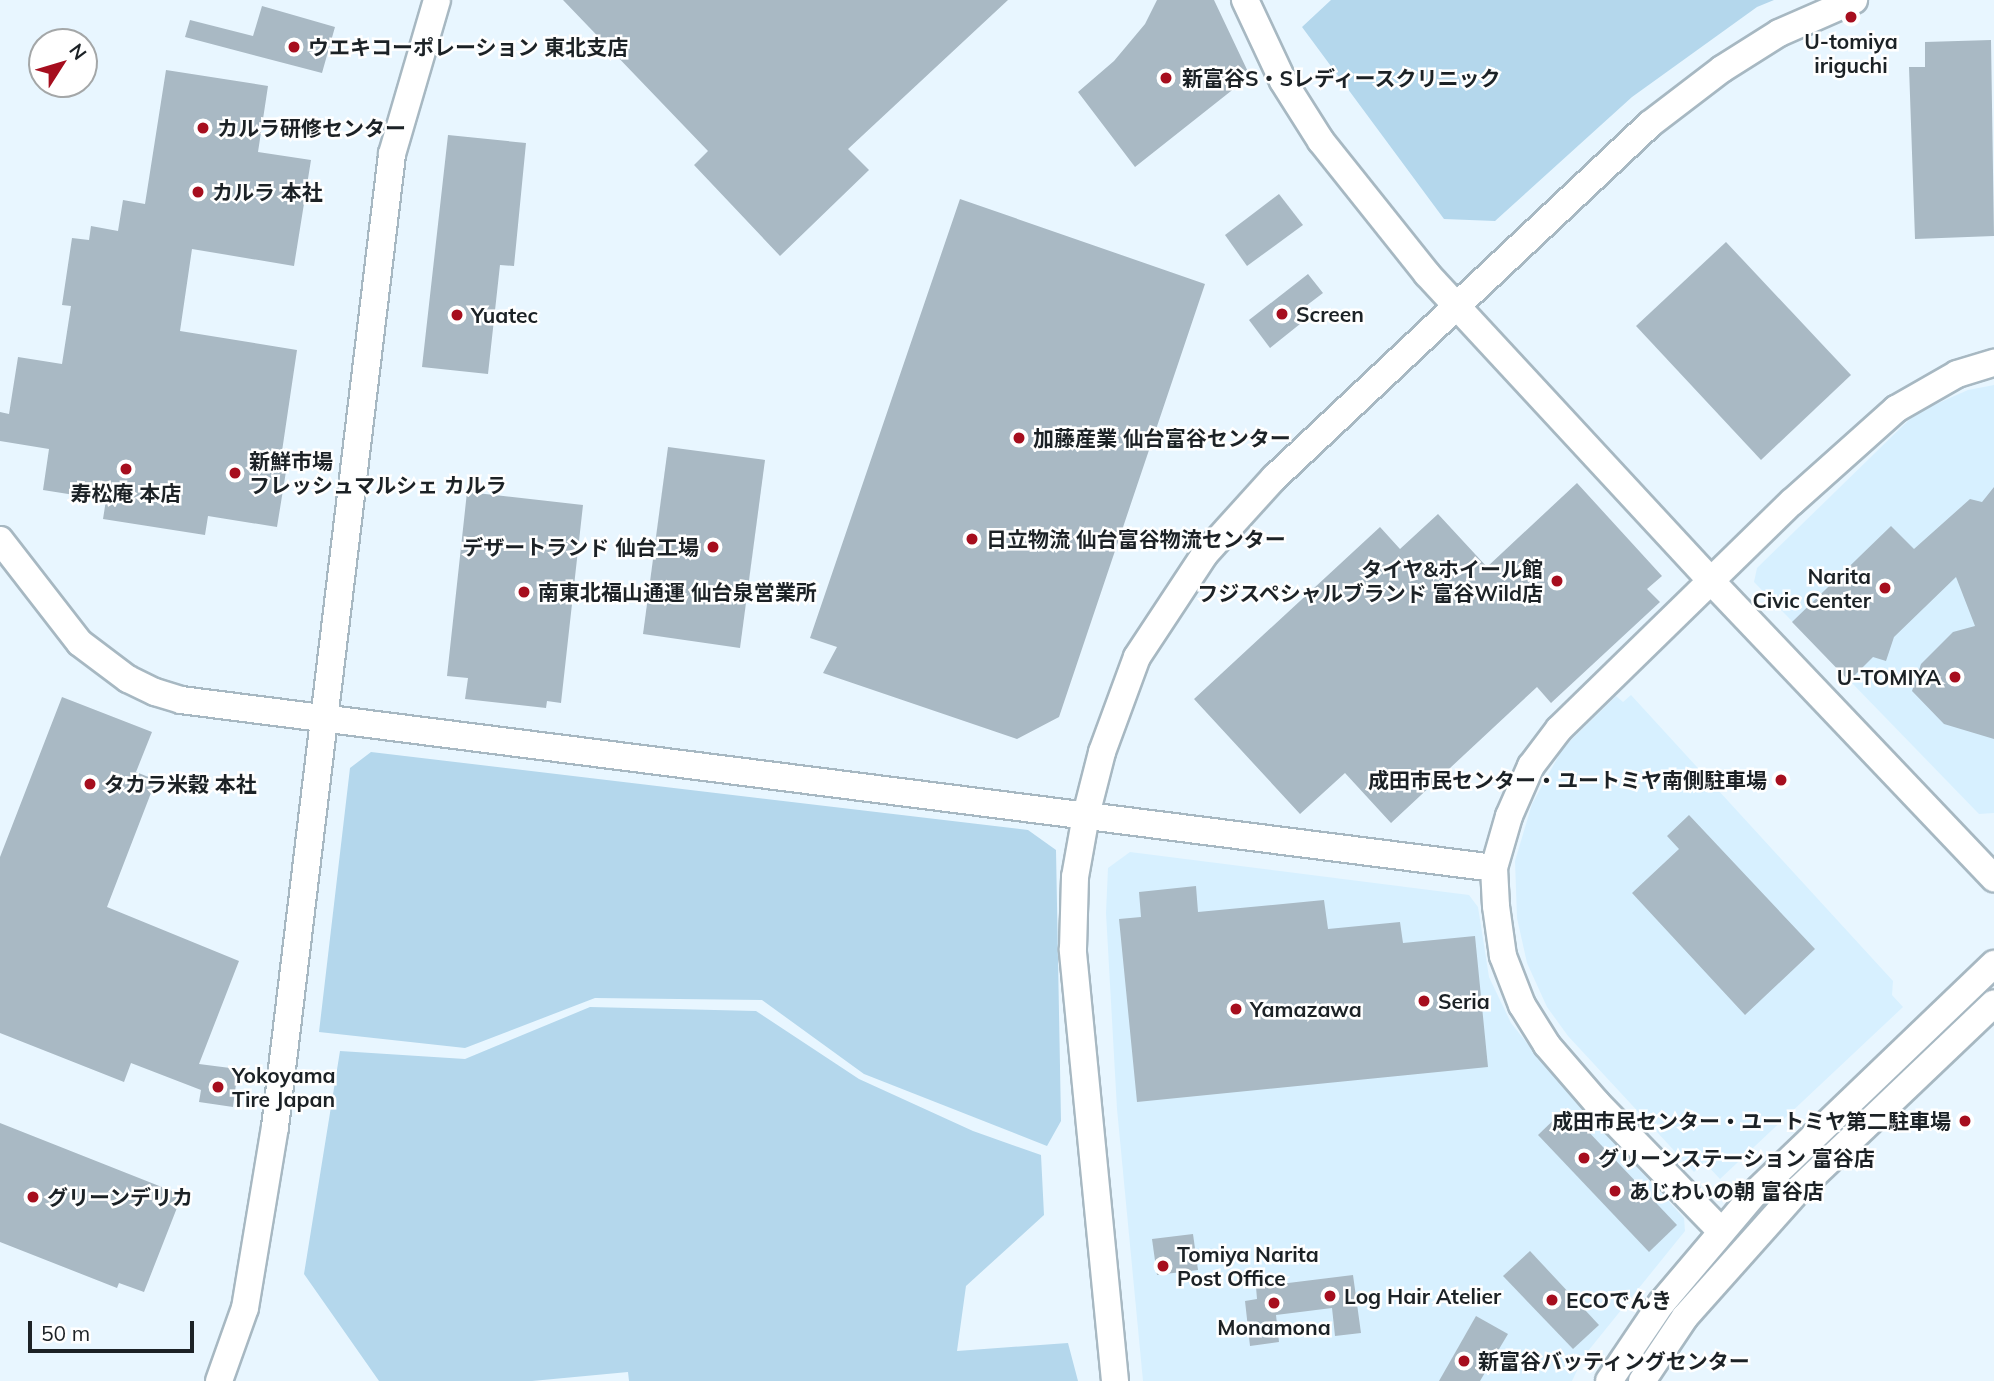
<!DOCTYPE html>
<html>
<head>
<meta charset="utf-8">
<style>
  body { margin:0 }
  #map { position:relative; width:1994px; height:1381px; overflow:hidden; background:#e8f6ff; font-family:Mulish,"Noto Sans JP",sans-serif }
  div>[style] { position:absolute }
  .built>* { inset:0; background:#d7f0ff }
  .green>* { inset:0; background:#b4d7ec }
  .building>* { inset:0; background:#a9b9c4 }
  .roads { filter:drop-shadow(2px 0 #a7b8c2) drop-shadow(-2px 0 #a7b8c2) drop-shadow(0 2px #a7b8c2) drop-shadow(0 -2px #a7b8c2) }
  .minor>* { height:26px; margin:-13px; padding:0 13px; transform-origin:13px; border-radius:13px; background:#fff }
  .dots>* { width:19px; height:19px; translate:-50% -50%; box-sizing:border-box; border:4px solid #fff; border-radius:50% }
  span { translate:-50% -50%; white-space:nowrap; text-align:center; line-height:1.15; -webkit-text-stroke:5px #fff; paint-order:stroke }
  .poi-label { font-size:21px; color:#1c2226; font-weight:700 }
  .left { translate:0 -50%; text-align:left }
  .right { translate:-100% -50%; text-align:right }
  .north { position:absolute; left:28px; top:28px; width:70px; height:70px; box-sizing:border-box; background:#fff; border:2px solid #a4a7a8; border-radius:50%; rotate:53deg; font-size:19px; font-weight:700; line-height:28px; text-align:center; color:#1c2226 }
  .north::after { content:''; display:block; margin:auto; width:24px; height:32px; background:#a60e1e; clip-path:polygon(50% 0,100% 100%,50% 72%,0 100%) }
  .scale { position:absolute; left:28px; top:1321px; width:166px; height:32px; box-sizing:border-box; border:4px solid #1c2226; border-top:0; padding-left:9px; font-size:21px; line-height:24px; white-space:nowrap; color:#1c2226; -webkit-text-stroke:5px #fff; paint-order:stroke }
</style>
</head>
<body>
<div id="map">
  <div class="built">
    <div style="clip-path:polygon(1994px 385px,1994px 813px,1979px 814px,1754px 582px,1757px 568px,1916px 413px,1968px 390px)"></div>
    <div style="clip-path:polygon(1631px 695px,1893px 981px,1892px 995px,1903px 1007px,1720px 1179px,1704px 1162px,1694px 1172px,1568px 1036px,1547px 1007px,1527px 963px,1517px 918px,1515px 861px,1532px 804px,1563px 748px,1616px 696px,1623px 702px)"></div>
    <div style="clip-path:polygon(1130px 852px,1469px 895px,1478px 907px,1489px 977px,1511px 1023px,1555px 1078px,1684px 1218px,1685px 1231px,1584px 1356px,1572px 1381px,1143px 1381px,1117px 1109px,1106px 913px,1108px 868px)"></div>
  </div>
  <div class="green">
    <div style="clip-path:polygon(1331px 0,1774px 0,1757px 7px,1632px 97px,1495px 221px,1444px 219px,1302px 27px)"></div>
    <div style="clip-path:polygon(371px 752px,1028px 830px,1056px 850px,1061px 1121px,1047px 1146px,864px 1074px,762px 1000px,595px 998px,465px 1048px,319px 1032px,350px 768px)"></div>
    <div style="clip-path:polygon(590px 1007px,756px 1011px,859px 1079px,973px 1131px,1041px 1155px,1044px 1215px,966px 1286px,957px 1351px,1068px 1343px,1078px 1381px,629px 1381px,628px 1372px,532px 1381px,379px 1381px,304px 1274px,340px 1051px,465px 1059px)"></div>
  </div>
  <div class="building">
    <div style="clip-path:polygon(563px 0,1008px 0,848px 149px,869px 170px,780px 256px,694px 165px,708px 151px)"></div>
    <div style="clip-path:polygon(1157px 0,1214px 0,1250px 76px,1135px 167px,1078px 92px,1114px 61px,1145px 24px)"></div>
    <div style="clip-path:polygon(262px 6px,335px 27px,322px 73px,185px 37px,190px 20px,253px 36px)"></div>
    <div style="clip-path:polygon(1991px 40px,1994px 236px,1915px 239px,1909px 67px,1925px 67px,1925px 42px)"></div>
    <div style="clip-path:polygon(166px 70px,268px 86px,258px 152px,311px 160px,294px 266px,192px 249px,180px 331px,297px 350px,281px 458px,288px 459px,277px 527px,208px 516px,205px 535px,103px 519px,106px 500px,43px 490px,49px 449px,0 441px,0 412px,9px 414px,18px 357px,62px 364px,71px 306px,62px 305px,72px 238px,89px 240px,91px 226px,118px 231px,123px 200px,145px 204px)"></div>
    <div style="clip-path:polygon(448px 135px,526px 143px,514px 266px,500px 265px,488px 374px,422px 367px)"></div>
    <div style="clip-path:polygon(1279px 194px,1303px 225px,1247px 266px,1225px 235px)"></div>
    <div style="clip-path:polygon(960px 199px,1205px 284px,1059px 717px,1017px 739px,823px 673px,837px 647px,810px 638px)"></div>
    <div style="clip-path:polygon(1726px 242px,1851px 375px,1761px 460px,1636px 326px)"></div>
    <div style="clip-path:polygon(1308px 274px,1323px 293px,1298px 312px,1305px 320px,1270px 348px,1249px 320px)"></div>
    <div style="clip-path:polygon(668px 447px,765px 460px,740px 648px,643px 634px)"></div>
    <div style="clip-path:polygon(1577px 483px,1662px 576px,1647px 589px,1660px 602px,1551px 703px,1537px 687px,1391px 823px,1345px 773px,1300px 814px,1194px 699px,1380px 527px,1400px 549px,1438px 514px,1487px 567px)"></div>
    <div style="clip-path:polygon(1994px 487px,1994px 739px,1944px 724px,1912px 691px,1921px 664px,1953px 632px,1975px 626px,1956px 577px,1894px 637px,1886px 661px,1873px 657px,1849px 681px,1792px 622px,1891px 526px,1914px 549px,1970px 499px,1982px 502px)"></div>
    <div style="clip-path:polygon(467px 492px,583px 505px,561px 703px,547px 701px,546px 708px,465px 699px,468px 678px,447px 676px)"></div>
    <div style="clip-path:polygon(62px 697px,152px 732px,136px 772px,156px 780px,107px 907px,239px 961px,199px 1064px,238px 1069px,233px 1107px,199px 1102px,201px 1090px,131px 1063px,124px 1082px,0 1033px,0 857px)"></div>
    <div style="clip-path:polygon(1689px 815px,1815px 949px,1745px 1015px,1632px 893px,1679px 849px,1667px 836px)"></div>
    <div style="clip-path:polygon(1196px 886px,1198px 912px,1324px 900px,1328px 929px,1400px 922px,1403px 943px,1475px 936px,1488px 1067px,1137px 1102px,1119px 919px,1141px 917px,1139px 892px)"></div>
    <div style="clip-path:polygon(1566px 1108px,1677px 1225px,1649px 1252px,1538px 1135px)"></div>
    <div style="clip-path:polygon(0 1123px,182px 1195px,144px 1292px,119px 1283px,117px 1288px,0 1242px)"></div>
    <div style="clip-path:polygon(1193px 1234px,1198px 1270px,1157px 1275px,1152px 1239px)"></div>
    <div style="clip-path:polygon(1530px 1251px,1599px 1325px,1573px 1349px,1503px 1276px)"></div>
    <div style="clip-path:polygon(1353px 1275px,1361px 1333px,1335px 1336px,1332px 1308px,1276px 1315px,1279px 1342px,1250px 1346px,1245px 1301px,1257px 1299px,1256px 1287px)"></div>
    <div style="clip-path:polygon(1476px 1316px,1508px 1334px,1480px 1381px,1439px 1381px)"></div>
  </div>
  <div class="roads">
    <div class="minor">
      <div style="left:1245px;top:0;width:89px;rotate:64.9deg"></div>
      <div style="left:1283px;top:81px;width:71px;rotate:57.7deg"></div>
      <div style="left:1321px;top:141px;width:170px;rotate:51.4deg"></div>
      <div style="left:1427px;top:274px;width:417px;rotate:47.2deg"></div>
      <div style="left:1710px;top:580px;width:412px;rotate:46.4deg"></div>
      <div style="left:0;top:540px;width:130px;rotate:52.2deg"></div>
      <div style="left:80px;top:643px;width:60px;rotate:36.9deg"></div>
      <div style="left:128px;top:679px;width:30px;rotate:26deg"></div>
      <div style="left:155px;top:692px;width:27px;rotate:17deg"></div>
      <div style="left:181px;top:700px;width:1324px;rotate:7.29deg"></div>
      <div style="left:1721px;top:1231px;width:178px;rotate:-134.1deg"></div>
      <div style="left:1597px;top:1103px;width:77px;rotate:-130.8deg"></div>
      <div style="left:1547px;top:1045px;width:47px;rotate:-122deg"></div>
      <div style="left:1522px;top:1005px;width:53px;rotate:-111.2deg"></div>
      <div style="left:1503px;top:956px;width:50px;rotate:-98deg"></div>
      <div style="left:1496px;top:906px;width:38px;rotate:-93deg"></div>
      <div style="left:1494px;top:868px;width:54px;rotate:-73.9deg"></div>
      <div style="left:1509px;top:816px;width:55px;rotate:-66.3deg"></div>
      <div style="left:1531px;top:766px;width:46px;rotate:-52.9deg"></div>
      <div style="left:1559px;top:729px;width:325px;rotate:-44.3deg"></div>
      <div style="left:1792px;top:502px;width:140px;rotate:-41.8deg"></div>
      <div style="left:1896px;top:409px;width:70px;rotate:-29.8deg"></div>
      <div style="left:1957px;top:374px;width:39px;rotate:-17deg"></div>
      <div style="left:219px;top:1381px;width:77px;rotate:-70.4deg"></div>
      <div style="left:245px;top:1308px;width:183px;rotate:-80.6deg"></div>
      <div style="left:275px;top:1127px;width:980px;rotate:-83.14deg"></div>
      <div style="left:392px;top:154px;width:160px;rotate:-73.7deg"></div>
      <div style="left:1115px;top:1381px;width:434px;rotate:-95.6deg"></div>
      <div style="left:1073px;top:949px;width:72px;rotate:-88.4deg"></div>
      <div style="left:1075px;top:877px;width:63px;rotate:-79.9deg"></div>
      <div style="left:1086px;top:815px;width:65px;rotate:-75.7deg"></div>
      <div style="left:1102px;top:752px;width:101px;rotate:-69.8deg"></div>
      <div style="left:1137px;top:657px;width:123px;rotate:-56.6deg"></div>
      <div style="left:1205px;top:554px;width:103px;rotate:-47.8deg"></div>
      <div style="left:1274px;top:478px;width:516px;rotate:-43.27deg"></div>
      <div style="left:1650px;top:124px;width:91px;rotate:-37.4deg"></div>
      <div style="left:1722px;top:69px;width:67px;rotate:-32.3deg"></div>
      <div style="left:1779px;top:33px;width:82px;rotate:-23.7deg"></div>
      <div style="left:1609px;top:1381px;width:93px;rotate:-56deg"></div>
      <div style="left:1661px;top:1304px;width:143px;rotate:-49.8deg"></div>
      <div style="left:1753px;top:1195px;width:334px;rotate:-43.8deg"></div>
      <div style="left:1642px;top:1381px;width:77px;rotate:-56.1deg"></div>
      <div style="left:1685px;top:1317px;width:171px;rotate:-48.3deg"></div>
      <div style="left:1799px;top:1189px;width:269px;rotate:-43.6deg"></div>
    </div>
  </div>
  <div class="dots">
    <div style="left:1851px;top:17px;background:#a60e1e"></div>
    <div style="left:294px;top:47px;background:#a60e1e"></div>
    <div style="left:1166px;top:78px;background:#a60e1e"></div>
    <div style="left:203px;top:128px;background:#a60e1e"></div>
    <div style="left:198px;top:192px;background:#a60e1e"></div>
    <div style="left:1282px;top:314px;background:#a60e1e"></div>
    <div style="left:457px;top:315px;background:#a60e1e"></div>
    <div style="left:1019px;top:438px;background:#a60e1e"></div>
    <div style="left:126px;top:469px;background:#a60e1e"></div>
    <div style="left:235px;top:473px;background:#a60e1e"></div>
    <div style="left:972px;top:539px;background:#a60e1e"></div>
    <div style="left:713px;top:547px;background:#a60e1e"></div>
    <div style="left:1557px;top:581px;background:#a60e1e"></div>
    <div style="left:1885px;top:588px;background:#a60e1e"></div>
    <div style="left:524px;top:592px;background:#a60e1e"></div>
    <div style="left:1955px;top:677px;background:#a60e1e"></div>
    <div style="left:1781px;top:780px;background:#a60e1e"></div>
    <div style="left:90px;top:784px;background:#a60e1e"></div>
    <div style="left:1424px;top:1001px;background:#a60e1e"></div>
    <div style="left:1236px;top:1009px;background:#a60e1e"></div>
    <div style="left:218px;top:1087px;background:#a60e1e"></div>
    <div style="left:1965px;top:1121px;background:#a60e1e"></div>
    <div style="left:1584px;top:1158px;background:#a60e1e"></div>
    <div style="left:1615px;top:1191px;background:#a60e1e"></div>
    <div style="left:33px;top:1197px;background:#a60e1e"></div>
    <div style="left:1163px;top:1266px;background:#a60e1e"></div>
    <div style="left:1330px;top:1296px;background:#a60e1e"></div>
    <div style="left:1552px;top:1300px;background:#a60e1e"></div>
    <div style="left:1274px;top:1303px;background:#a60e1e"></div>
    <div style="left:1464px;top:1361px;background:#a60e1e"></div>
  </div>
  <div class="poi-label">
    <span style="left:1851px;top:53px">U-tomiya<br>iriguchi</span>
    <span class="left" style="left:308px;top:47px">ウエキコーポレーション 東北支店</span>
    <span class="left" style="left:1182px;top:78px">新富谷S・Sレディースクリニック</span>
    <span class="left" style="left:217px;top:128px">カルラ研修センター</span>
    <span class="left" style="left:212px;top:192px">カルラ 本社</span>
    <span class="left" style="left:1296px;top:314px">Screen</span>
    <span class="left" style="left:471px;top:315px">Yuatec</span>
    <span class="left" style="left:1033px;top:438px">加藤産業 仙台富谷センター</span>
    <span class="left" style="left:249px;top:473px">新鮮市場<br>フレッシュマルシェ カルラ</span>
    <span style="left:126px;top:493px">寿松庵 本店</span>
    <span class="left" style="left:986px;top:539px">日立物流 仙台富谷物流センター</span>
    <span class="right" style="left:699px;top:547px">デザートランド 仙台工場</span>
    <span class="right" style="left:1543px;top:581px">タイヤ&amp;ホイール館<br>フジスペシャルブランド 富谷Wild店</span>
    <span class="right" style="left:1871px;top:588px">Narita<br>Civic Center</span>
    <span class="left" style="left:538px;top:592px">南東北福山通運 仙台泉営業所</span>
    <span class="right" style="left:1941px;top:677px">U-TOMIYA</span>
    <span class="right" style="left:1767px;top:780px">成田市民センター・ユートミヤ南側駐車場</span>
    <span class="left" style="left:104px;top:784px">タカラ米穀 本社</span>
    <span class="left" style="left:1438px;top:1001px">Seria</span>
    <span class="left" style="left:1250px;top:1009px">Yamazawa</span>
    <span class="left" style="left:232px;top:1087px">Yokoyama<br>Tire Japan</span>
    <span class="right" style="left:1951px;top:1121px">成田市民センター・ユートミヤ第二駐車場</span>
    <span class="left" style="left:1598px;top:1158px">グリーンステーション 富谷店</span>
    <span class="left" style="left:1629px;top:1191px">あじわいの朝 富谷店</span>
    <span class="left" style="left:47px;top:1197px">グリーンデリカ</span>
    <span class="left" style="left:1177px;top:1266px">Tomiya Narita<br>Post Office</span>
    <span class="left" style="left:1344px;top:1296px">Log Hair Atelier</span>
    <span class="left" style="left:1566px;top:1300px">ECOでんき</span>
    <span style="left:1274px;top:1327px">Monamona</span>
    <span class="left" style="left:1478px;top:1361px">新富谷バッティングセンター</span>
  </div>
  <div class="north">N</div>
  <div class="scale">50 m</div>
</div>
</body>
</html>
